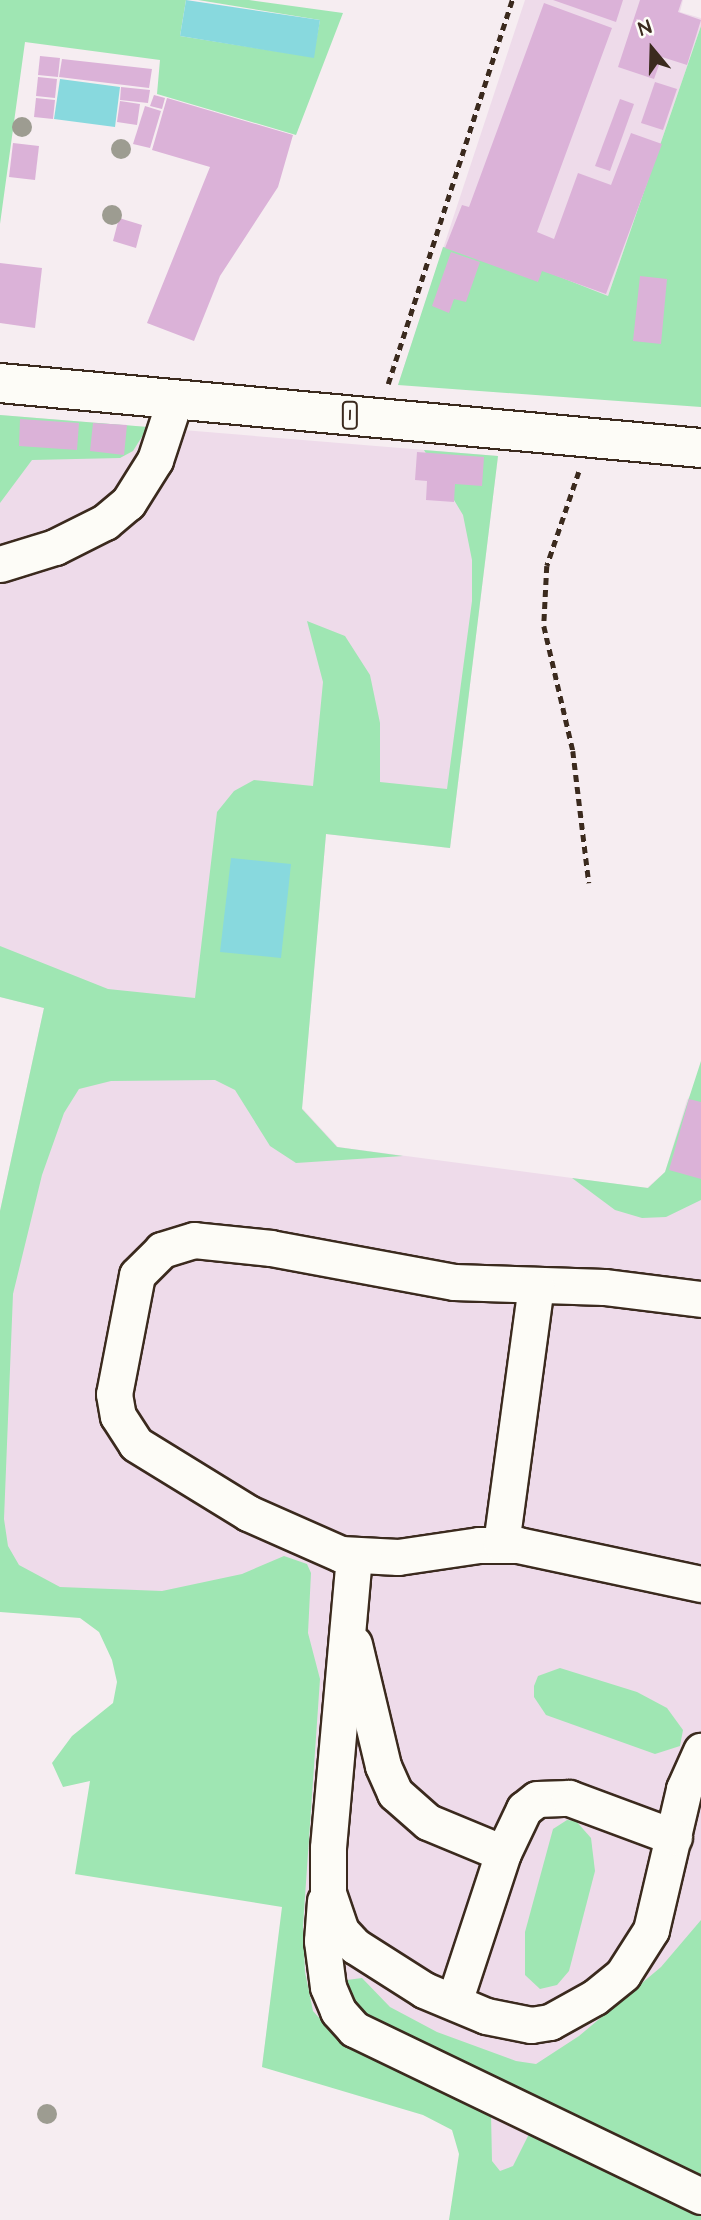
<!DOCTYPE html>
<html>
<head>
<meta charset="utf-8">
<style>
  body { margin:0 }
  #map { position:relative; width:701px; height:2220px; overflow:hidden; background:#f6edf1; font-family:"Architects Daughter",sans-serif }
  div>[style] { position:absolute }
  .built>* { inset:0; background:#eedbea }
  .green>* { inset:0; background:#9fe6b3 }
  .water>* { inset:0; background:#88d9de }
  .building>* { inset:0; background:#dbb2d8 }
  .path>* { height:4.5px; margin-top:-2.25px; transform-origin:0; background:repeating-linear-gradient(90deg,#3b2a1e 0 7px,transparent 0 12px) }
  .roads { filter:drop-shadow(2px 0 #3b2a1e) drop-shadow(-2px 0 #3b2a1e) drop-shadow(0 2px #3b2a1e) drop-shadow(0 -2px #3b2a1e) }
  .minor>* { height:35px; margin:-17.5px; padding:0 17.5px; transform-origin:17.5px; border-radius:17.5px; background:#fdfcf7 }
  .highway>* { height:38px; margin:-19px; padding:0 19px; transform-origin:19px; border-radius:19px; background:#fdfcf7 }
  .trees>* { width:20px; height:20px; margin:-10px; border-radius:50%; background:#9d9c91 }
  span { translate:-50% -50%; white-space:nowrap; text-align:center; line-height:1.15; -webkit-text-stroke:5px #fdfcf7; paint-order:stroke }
  .shield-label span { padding:2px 5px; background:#fdfcf7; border:2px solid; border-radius:5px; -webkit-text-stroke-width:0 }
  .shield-label { font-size:18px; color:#3b2a1e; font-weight:700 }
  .north { position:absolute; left:617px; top:14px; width:70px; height:70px; -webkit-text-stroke:5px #fdfcf7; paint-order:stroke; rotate:341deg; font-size:19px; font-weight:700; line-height:28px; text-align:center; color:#3b2a1e }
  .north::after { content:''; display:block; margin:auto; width:24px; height:32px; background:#3b2a1e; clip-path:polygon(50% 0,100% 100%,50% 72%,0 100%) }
</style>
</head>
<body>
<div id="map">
  <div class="built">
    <div style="clip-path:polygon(525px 0,683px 0,680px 12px,701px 18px,701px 26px,608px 296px,398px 385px)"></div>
    <div style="clip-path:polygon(0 415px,498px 456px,450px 848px,326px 834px,302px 1108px,338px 1147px,647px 1188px,665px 1172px,687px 1100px,701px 1079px,701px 1978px,540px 2220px,457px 2220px,476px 2118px,262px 2067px,286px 1879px,282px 1590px,0 1612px,0 1211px,44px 1008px,0 997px)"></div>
  </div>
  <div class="green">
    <div style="clip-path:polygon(0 0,186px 0,180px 36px,313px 57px,320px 20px,198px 0,249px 0,343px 13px,296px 135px,157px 94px,160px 60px,25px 42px,0 224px)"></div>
    <div style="clip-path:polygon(701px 26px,701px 407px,398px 385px,443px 247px,532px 266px,608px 296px)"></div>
    <div style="clip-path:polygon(0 415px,148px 427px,133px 451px,120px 458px,32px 460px,0 503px)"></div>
    <div style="clip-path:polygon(424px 450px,498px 456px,450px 848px,326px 834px,302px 1109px,337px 1147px,403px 1156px,296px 1163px,270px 1146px,235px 1090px,215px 1080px,111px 1081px,79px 1089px,64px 1113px,42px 1175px,13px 1294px,4px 1519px,8px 1546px,19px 1565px,60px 1587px,162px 1591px,242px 1574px,284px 1556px,307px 1564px,311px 1573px,308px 1633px,320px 1679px,303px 1926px,305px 1972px,313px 2011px,344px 2046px,456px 2091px,491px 2114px,492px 2161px,500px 2171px,513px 2166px,534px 2124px,368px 2019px,352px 2000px,347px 1980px,362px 1978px,390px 2007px,437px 2032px,516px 2061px,536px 2064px,579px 2036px,661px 1967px,701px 1920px,701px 2220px,449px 2220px,459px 2154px,452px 2130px,423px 2115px,262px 2067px,282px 1907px,75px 1874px,90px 1781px,63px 1787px,52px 1763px,72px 1736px,113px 1703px,117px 1682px,112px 1660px,99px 1632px,80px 1618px,0 1612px,0 1211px,44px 1008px,0 997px,0 946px,108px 989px,195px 998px,217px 812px,234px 791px,254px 780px,313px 786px,323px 682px,307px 621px,345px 636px,370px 675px,380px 723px,380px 782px,447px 789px,472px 601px,472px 560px,463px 515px)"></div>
    <div style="clip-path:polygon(701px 1061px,701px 1200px,666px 1217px,642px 1218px,615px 1210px,572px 1178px,648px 1188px,665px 1172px)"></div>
    <div style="clip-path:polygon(560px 1668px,637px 1692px,667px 1708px,683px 1730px,680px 1746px,655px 1754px,546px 1715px,534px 1697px,534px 1686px,538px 1676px)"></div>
    <div style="clip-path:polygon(567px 1820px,576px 1821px,591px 1838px,595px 1871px,569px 1971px,557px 1985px,540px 1989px,525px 1975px,525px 1932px,553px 1829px)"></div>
  </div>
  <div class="water">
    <div style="clip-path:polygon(186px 0,320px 20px,314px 58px,180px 36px)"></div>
    <div style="clip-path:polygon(60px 79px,120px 87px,115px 127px,54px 119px)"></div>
    <div style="clip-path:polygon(231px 858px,291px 864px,281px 958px,220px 952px)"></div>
  </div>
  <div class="building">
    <div style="clip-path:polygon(553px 0,623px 0,616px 22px)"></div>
    <div style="clip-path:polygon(640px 0,682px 0,678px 12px,701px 20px,687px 65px,662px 57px,654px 79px,618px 67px)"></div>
    <div style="clip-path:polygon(544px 3px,612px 28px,537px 232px,554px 239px,578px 173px,611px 185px,631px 133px,662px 144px,606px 294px,542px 271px,538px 282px,445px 248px,462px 205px,469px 207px)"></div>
    <div style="clip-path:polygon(40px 56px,60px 58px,58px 77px,38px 75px)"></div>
    <div style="clip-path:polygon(62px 59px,152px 69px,149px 88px,59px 77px)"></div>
    <div style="clip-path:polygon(38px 77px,57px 79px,55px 98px,36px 96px)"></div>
    <div style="clip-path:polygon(655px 82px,677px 89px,663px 130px,641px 123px)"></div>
    <div style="clip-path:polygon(121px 87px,150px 90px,148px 103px,120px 100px)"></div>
    <div style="clip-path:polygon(154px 95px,165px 98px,162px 109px,150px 106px)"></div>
    <div style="clip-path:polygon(36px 98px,55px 100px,53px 119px,34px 117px)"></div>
    <div style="clip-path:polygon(167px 98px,293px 135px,278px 187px,220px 276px,194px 341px,147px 323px,210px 167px,152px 150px)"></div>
    <div style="clip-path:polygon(620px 99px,634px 104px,610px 171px,595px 166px)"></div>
    <div style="clip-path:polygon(120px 101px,140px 104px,137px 125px,117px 122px)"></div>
    <div style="clip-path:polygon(145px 106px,161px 111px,150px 148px,133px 144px)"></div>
    <div style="clip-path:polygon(13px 143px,39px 146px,35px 180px,9px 177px)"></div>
    <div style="clip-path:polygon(119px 218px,142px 225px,136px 248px,113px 241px)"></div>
    <div style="clip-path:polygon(451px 252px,480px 262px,466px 302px,454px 299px,449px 313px,432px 306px)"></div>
    <div style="clip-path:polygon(0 263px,42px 268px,35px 328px,0 323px)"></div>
    <div style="clip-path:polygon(640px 276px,667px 279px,661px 344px,633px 341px)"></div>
    <div style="clip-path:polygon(20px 419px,79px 423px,77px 450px,19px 446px)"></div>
    <div style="clip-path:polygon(93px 423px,127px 425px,124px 455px,90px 451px)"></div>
    <div style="clip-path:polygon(417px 452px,484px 457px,482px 486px,455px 484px,454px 502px,426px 500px,427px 481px,415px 480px)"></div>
    <div style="clip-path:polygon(689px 1099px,701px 1102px,701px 1179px,669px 1170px)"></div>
  </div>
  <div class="path">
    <div style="left:388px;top:384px;width:404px;rotate:-72.1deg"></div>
    <div style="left:579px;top:472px;width:99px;rotate:108.8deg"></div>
    <div style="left:547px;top:566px;width:60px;rotate:92.9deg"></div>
    <div style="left:544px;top:626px;width:128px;rotate:76.9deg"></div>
    <div style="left:573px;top:751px;width:133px;rotate:83.1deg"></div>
  </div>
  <div class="roads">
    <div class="minor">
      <div style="left:0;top:564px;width:58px;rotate:-17.2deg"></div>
      <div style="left:55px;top:547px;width:56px;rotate:-26.6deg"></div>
      <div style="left:105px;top:522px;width:30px;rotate:-40deg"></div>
      <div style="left:128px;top:503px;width:51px;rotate:-57.9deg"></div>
      <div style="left:155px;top:460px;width:64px;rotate:-71.8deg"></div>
      <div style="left:701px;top:1299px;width:98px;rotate:-172.9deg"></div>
      <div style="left:604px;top:1287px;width:150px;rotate:-178.1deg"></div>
      <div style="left:454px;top:1282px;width:186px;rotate:-169.5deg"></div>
      <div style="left:271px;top:1248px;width:77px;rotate:-174.1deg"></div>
      <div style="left:194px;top:1240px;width:34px;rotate:163deg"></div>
      <div style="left:162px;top:1250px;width:35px;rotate:135deg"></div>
      <div style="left:137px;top:1275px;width:121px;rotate:100.9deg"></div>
      <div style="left:114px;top:1394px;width:22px;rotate:80deg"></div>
      <div style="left:118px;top:1416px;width:33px;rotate:57deg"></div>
      <div style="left:136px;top:1444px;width:132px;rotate:31.6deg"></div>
      <div style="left:248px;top:1513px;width:102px;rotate:23.8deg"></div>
      <div style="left:341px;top:1554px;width:57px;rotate:3deg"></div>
      <div style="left:398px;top:1557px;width:82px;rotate:-8.4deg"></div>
      <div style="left:479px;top:1545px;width:39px"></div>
      <div style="left:518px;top:1545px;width:187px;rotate:12deg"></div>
      <div style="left:501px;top:1544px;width:261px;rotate:-82.3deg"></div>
      <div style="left:354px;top:1556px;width:293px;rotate:95.1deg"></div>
      <div style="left:328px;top:1848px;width:45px;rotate:90deg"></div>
      <div style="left:328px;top:1893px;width:40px;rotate:71.1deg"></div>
      <div style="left:341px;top:1931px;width:21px;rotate:47deg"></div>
      <div style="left:355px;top:1946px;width:82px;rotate:32.5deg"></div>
      <div style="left:424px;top:1990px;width:67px;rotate:22.8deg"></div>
      <div style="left:486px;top:2016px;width:46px;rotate:11.3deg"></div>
      <div style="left:531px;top:2025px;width:19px;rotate:-9deg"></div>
      <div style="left:550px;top:2022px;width:51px;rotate:-29.1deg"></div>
      <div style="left:595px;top:1997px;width:36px;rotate:-39deg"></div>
      <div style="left:623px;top:1974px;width:52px;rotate:-57.5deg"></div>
      <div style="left:651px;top:1930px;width:145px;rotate:-76.8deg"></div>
      <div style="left:684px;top:1789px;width:42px;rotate:-65.9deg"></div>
      <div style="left:354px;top:1644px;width:125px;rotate:76.6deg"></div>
      <div style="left:383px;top:1766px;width:30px;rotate:66deg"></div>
      <div style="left:395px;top:1793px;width:44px;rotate:41.3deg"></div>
      <div style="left:428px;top:1822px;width:81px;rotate:22.5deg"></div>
      <div style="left:325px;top:1901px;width:40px;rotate:94.3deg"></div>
      <div style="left:322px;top:1941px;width:46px;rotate:82.6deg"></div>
      <div style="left:328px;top:1987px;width:26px;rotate:67deg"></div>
      <div style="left:338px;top:2011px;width:24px;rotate:48deg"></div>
      <div style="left:354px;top:2029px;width:385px;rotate:25.7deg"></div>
      <div style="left:454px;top:2002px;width:157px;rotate:-71.8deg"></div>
      <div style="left:503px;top:1853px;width:49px;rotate:-64.5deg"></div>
      <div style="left:524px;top:1809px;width:16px;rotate:-38deg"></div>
      <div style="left:537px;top:1799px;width:32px;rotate:-2deg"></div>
      <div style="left:569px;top:1798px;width:112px;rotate:20.4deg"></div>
    </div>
    <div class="highway">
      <div style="left:0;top:383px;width:704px;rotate:5.3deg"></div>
    </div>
  </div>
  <div class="trees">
    <div style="left:22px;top:127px"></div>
    <div style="left:121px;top:149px"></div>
    <div style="left:112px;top:215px"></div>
    <div style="left:47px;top:2114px"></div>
  </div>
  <div class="shield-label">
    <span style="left:350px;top:415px">1</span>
  </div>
  <div class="north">N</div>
</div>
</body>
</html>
